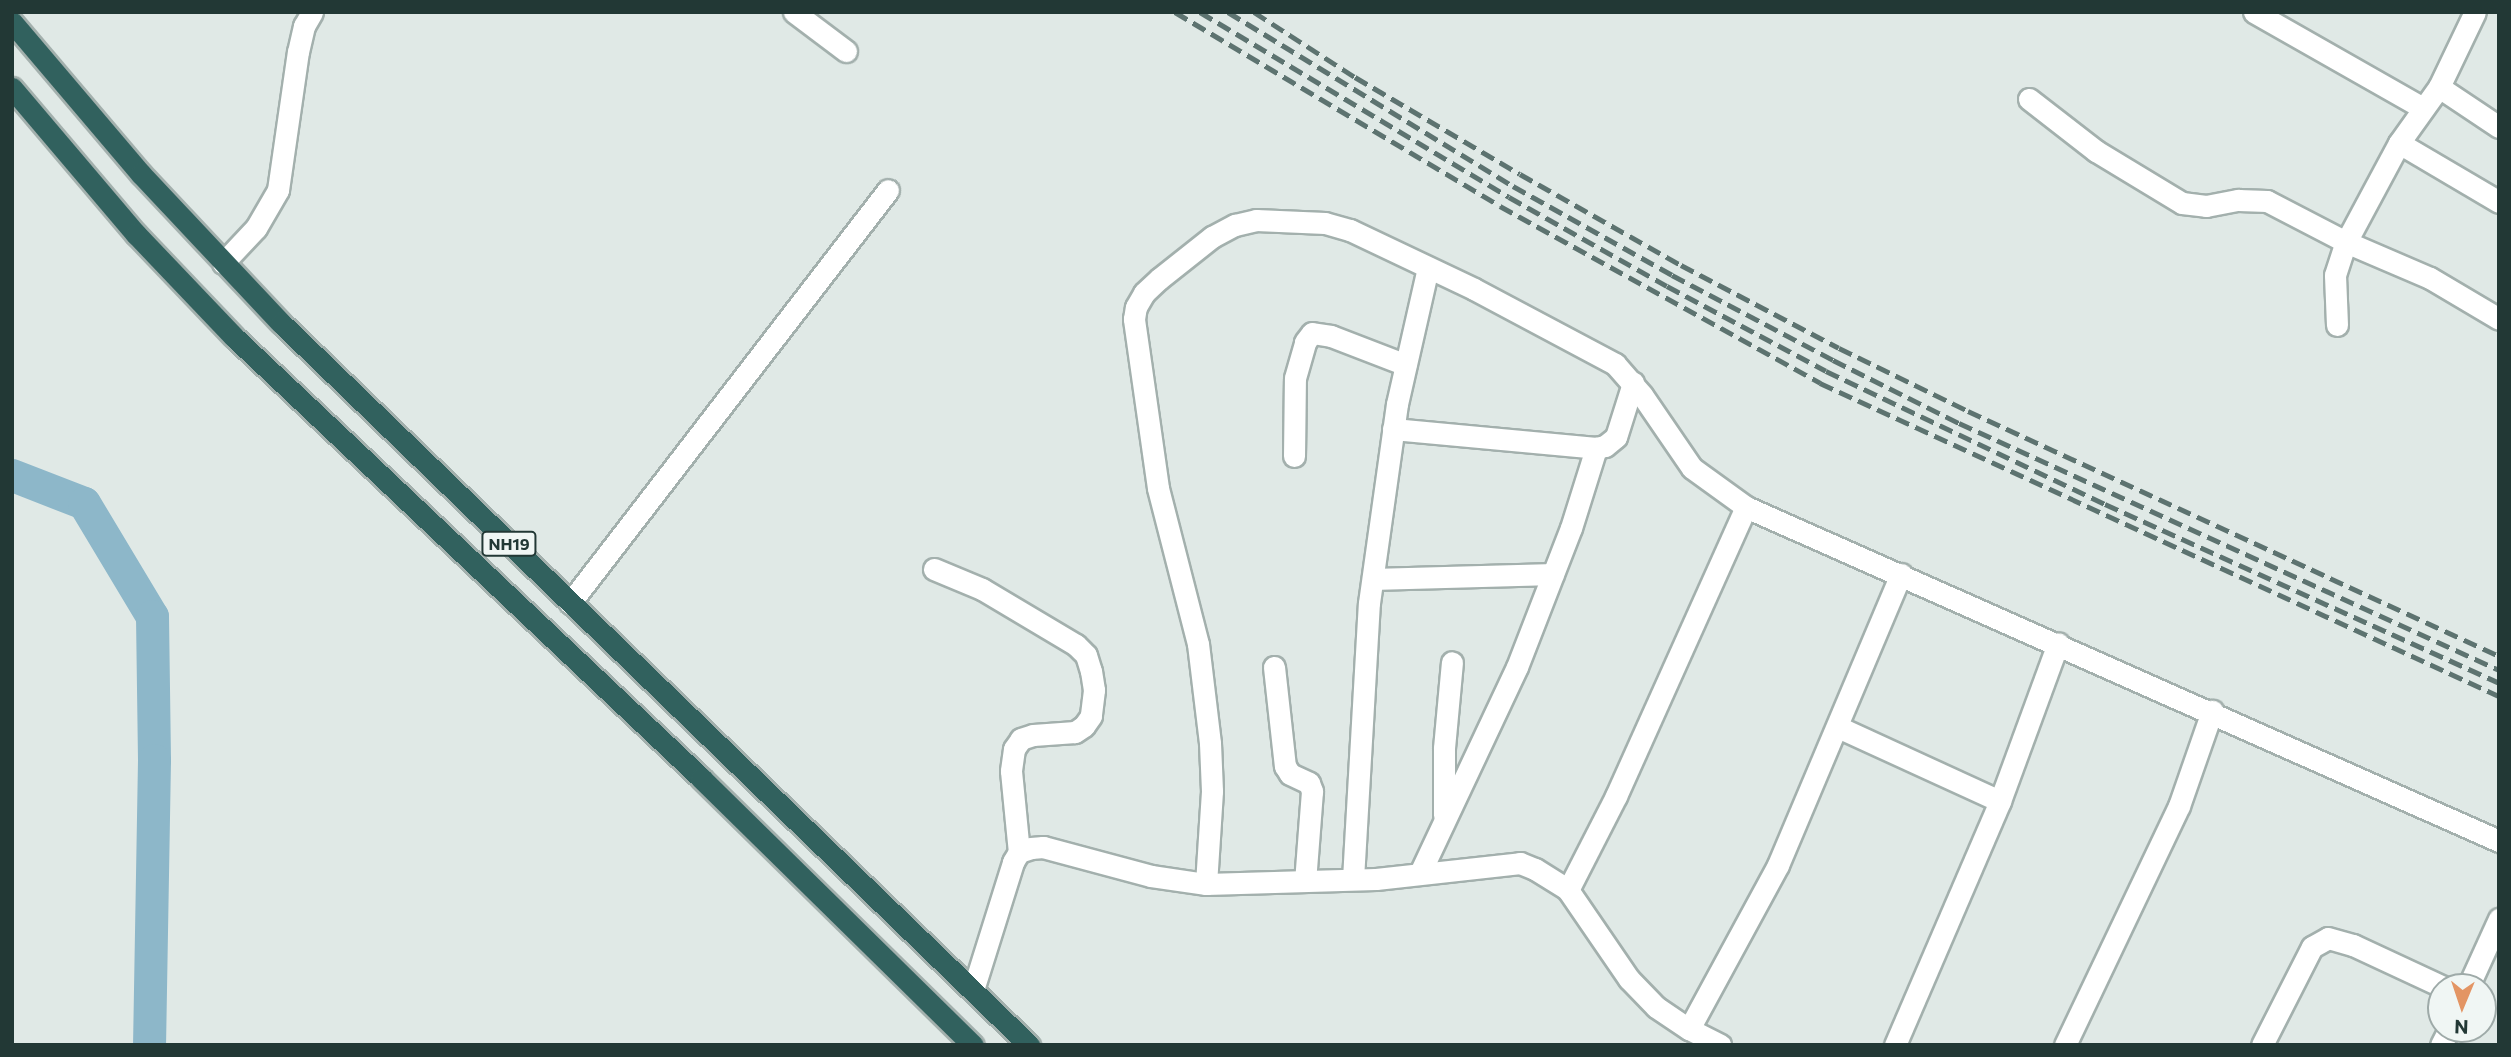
<!DOCTYPE html>
<html>
<head>
<meta charset="utf-8">
<style>
  body { margin:0 }
  #map { position:relative; width:2511px; height:1057px; overflow:hidden; background:#e0e9e6; font-family:Commissioner,sans-serif }
  div>[style] { position:absolute }
  .river>* { height:33px; margin:-16.5px; padding:0 16.5px; transform-origin:16.5px; border-radius:16.5px; background:#8db7c9 }
  .roads { filter:drop-shadow(2px 0 #a3b0ad) drop-shadow(-2px 0 #a3b0ad) drop-shadow(0 2px #a3b0ad) drop-shadow(0 -2px #a3b0ad) }
  .minor>* { height:21px; margin:-10.5px; padding:0 10.5px; transform-origin:10.5px; border-radius:10.5px; background:#fff }
  .highway>* { height:21px; margin:-10.5px; padding:0 10.5px; transform-origin:10.5px; border-radius:10.5px; background:#31615e }
  .rail>* { height:5px; margin-top:-2.5px; transform-origin:0; background:repeating-linear-gradient(90deg,#5d7370 0 14px,transparent 0 21px) }
  span { translate:-50% -50%; white-space:nowrap; text-align:center; line-height:1.15; -webkit-text-stroke:5px #f0f6f4; paint-order:stroke }
  .shield-label span { padding:2px 5px; background:#f0f6f4; border:2px solid; border-radius:5px; -webkit-text-stroke-width:0 }
  .shield-label { font-size:16px; color:#223835; font-weight:700 }
  .frame { position:absolute; inset:0; border:14px solid #223835; pointer-events:none }
  .north { position:absolute; left:2427px; top:973px; width:70px; height:70px; box-sizing:border-box; background:#f0f6f4; border:2px solid #9eaaa8; border-radius:50%; rotate:182deg; font-size:19px; font-weight:700; line-height:28px; text-align:center; color:#223835 }
  .north::after { content:''; display:block; margin:auto; width:24px; height:32px; background:#e39564; clip-path:polygon(50% 0,100% 100%,50% 72%,0 100%) }
</style>
</head>
<body>
<div id="map">
  <div class="river">
    <div style="left:12px;top:475px;width:77px;rotate:21.3deg"></div>
    <div style="left:84px;top:503px;width:132px;rotate:59deg"></div>
    <div style="left:152px;top:616px;width:144px;rotate:89.2deg"></div>
    <div style="left:154px;top:760px;width:285px;rotate:91deg"></div>
  </div>
  <div class="roads">
    <div class="minor">
      <div style="left:794px;top:12px;width:65px;rotate:36.9deg"></div>
      <div style="left:2254px;top:12px;width:194px;rotate:29.6deg"></div>
      <div style="left:2439px;top:87px;width:72px;rotate:33.7deg"></div>
      <div style="left:2029px;top:99px;width:85px;rotate:37.8deg"></div>
      <div style="left:2096px;top:151px;width:100px;rotate:31.2deg"></div>
      <div style="left:2182px;top:203px;width:24px;rotate:7deg"></div>
      <div style="left:2206px;top:206px;width:33px;rotate:-11deg"></div>
      <div style="left:2238px;top:200px;width:29px;rotate:2deg"></div>
      <div style="left:2267px;top:201px;width:89px;rotate:27.4deg"></div>
      <div style="left:2346px;top:242px;width:91px;rotate:23.2deg"></div>
      <div style="left:2430px;top:278px;width:80px;rotate:30.7deg"></div>
      <div style="left:2399px;top:143px;width:116px;rotate:30.5deg"></div>
      <div style="left:223px;top:263px;width:48px;rotate:-46.7deg"></div>
      <div style="left:256px;top:228px;width:44px;rotate:-59.9deg"></div>
      <div style="left:278px;top:190px;width:139px;rotate:-81.8deg"></div>
      <div style="left:298px;top:52px;width:27px;rotate:-77deg"></div>
      <div style="left:304px;top:26px;width:16px;rotate:-60deg"></div>
      <div style="left:2337px;top:325px;width:50px;rotate:-92.3deg"></div>
      <div style="left:2335px;top:275px;width:35px;rotate:-72deg"></div>
      <div style="left:2346px;top:242px;width:112px;rotate:-61.8deg"></div>
      <div style="left:2399px;top:143px;width:69px;rotate:-54.5deg"></div>
      <div style="left:2439px;top:87px;width:83px;rotate:-64.4deg"></div>
      <div style="left:1393px;top:429px;width:204px;rotate:5.3deg"></div>
      <div style="left:1596px;top:448px;width:9px;rotate:-13deg"></div>
      <div style="left:1605px;top:446px;width:14px;rotate:-39deg"></div>
      <div style="left:1616px;top:437px;width:57px;rotate:-72.5deg"></div>
      <div style="left:1294px;top:456px;width:78px;rotate:-89.3deg"></div>
      <div style="left:1295px;top:378px;width:37px;rotate:-74deg"></div>
      <div style="left:1305px;top:342px;width:11px;rotate:-52deg"></div>
      <div style="left:1312px;top:333px;width:19px;rotate:9deg"></div>
      <div style="left:1331px;top:336px;width:80px;rotate:21.1deg"></div>
      <div style="left:934px;top:569px;width:52px;rotate:22.6deg"></div>
      <div style="left:982px;top:589px;width:109px;rotate:30.8deg"></div>
      <div style="left:1076px;top:645px;width:14px;rotate:45deg"></div>
      <div style="left:1086px;top:655px;width:17px;rotate:73deg"></div>
      <div style="left:1091px;top:671px;width:19px;rotate:81deg"></div>
      <div style="left:1094px;top:690px;width:26px;rotate:97deg"></div>
      <div style="left:1091px;top:716px;width:12px;rotate:125deg"></div>
      <div style="left:1084px;top:726px;width:11px;rotate:146deg"></div>
      <div style="left:1075px;top:732px;width:42px;rotate:175.9deg"></div>
      <div style="left:1033px;top:735px;width:13px;rotate:162deg"></div>
      <div style="left:1021px;top:739px;width:12px;rotate:125deg"></div>
      <div style="left:1014px;top:749px;width:22px;rotate:98deg"></div>
      <div style="left:1011px;top:771px;width:81px;rotate:84.4deg"></div>
      <div style="left:1373px;top:579px;width:180px;rotate:-1.6deg"></div>
      <div style="left:570px;top:603px;width:521px;rotate:-52.4deg"></div>
      <div style="left:1274px;top:667px;width:100px;rotate:83.7deg"></div>
      <div style="left:1285px;top:766px;width:9px;rotate:58deg"></div>
      <div style="left:1290px;top:774px;width:21px;rotate:25deg"></div>
      <div style="left:1309px;top:783px;width:9px;rotate:69deg"></div>
      <div style="left:1312px;top:791px;width:90px;rotate:94.4deg"></div>
      <div style="left:1838px;top:727px;width:178px;rotate:24.6deg"></div>
      <div style="left:1444px;top:815px;width:67px;rotate:-90deg"></div>
      <div style="left:1444px;top:748px;width:86px;rotate:-84.7deg"></div>
      <div style="left:1420px;top:873px;width:228px;rotate:-64.8deg"></div>
      <div style="left:1517px;top:667px;width:149px;rotate:-68.8deg"></div>
      <div style="left:1571px;top:528px;width:84px;rotate:-72.6deg"></div>
      <div style="left:1353px;top:879px;width:276px;rotate:-86.7deg"></div>
      <div style="left:1369px;top:603px;width:201px;rotate:-82deg"></div>
      <div style="left:1397px;top:404px;width:140px;rotate:-77.2deg"></div>
      <div style="left:1206px;top:884px;width:93px;rotate:-86.3deg"></div>
      <div style="left:1212px;top:791px;width:48px;rotate:-92.4deg"></div>
      <div style="left:1210px;top:743px;width:100px;rotate:-96.9deg"></div>
      <div style="left:1198px;top:644px;width:161px;rotate:-104.4deg"></div>
      <div style="left:1158px;top:488px;width:171px;rotate:-98.1deg"></div>
      <div style="left:1134px;top:319px;width:12px;rotate:-81deg"></div>
      <div style="left:1136px;top:307px;width:16px;rotate:-60deg"></div>
      <div style="left:1144px;top:293px;width:21px;rotate:-43deg"></div>
      <div style="left:1159px;top:279px;width:68px;rotate:-38.4deg"></div>
      <div style="left:1212px;top:237px;width:26px;rotate:-28deg"></div>
      <div style="left:1235px;top:225px;width:22px;rotate:-13deg"></div>
      <div style="left:1256px;top:220px;width:69px;rotate:2.5deg"></div>
      <div style="left:1325px;top:223px;width:26px;rotate:16deg"></div>
      <div style="left:1350px;top:230px;width:137px;rotate:25.4deg"></div>
      <div style="left:1474px;top:289px;width:160px;rotate:28deg"></div>
      <div style="left:1615px;top:364px;width:41px;rotate:48.9deg"></div>
      <div style="left:1642px;top:395px;width:88px;rotate:55.6deg"></div>
      <div style="left:1692px;top:468px;width:67px;rotate:35.8deg"></div>
      <div style="left:1746px;top:507px;width:824px;rotate:23.92deg"></div>
      <div style="left:1568px;top:890px;width:106px;rotate:-62.9deg"></div>
      <div style="left:1616px;top:796px;width:317px;rotate:-65.8deg"></div>
      <div style="left:2468px;top:987px;width:75px;rotate:-65.5deg"></div>
      <div style="left:973px;top:990px;width:134px;rotate:-72.6deg"></div>
      <div style="left:1013px;top:862px;width:12px;rotate:-59deg"></div>
      <div style="left:1019px;top:852px;width:13px;rotate:-18deg"></div>
      <div style="left:1031px;top:848px;width:12px;rotate:-5deg"></div>
      <div style="left:1043px;top:847px;width:112px;rotate:15deg"></div>
      <div style="left:1151px;top:876px;width:56px;rotate:8.3deg"></div>
      <div style="left:1206px;top:884px;width:170px;rotate:-1.7deg"></div>
      <div style="left:1376px;top:879px;width:145px;rotate:-6.3deg"></div>
      <div style="left:1520px;top:863px;width:16px;rotate:22deg"></div>
      <div style="left:1535px;top:869px;width:39px;rotate:32deg"></div>
      <div style="left:1568px;top:890px;width:108px;rotate:55.6deg"></div>
      <div style="left:1629px;top:979px;width:39px;rotate:46deg"></div>
      <div style="left:1656px;top:1007px;width:40px;rotate:34deg"></div>
      <div style="left:1689px;top:1029px;width:35px;rotate:27deg"></div>
      <div style="left:1689px;top:1029px;width:187px;rotate:-61.5deg"></div>
      <div style="left:1778px;top:865px;width:316px;rotate:-67.1deg"></div>
      <div style="left:1895px;top:1045px;width:266px;rotate:-66.7deg"></div>
      <div style="left:2000px;top:801px;width:168px;rotate:-69.8deg"></div>
      <div style="left:2065px;top:1045px;width:265px;rotate:-64.5deg"></div>
      <div style="left:2179px;top:806px;width:101px;rotate:-70.8deg"></div>
      <div style="left:2262px;top:1045px;width:110px;rotate:-63deg"></div>
      <div style="left:2312px;top:947px;width:18px;rotate:-29deg"></div>
      <div style="left:2328px;top:938px;width:26px;rotate:16deg"></div>
      <div style="left:2353px;top:945px;width:99px;rotate:25deg"></div>
      <div style="left:2441px;top:1045px;width:18px;rotate:-63deg"></div>
    </div>
    <div class="highway">
      <div style="left:12px;top:22px;width:199px;rotate:49.7deg"></div>
      <div style="left:141px;top:174px;width:204px;rotate:46.8deg"></div>
      <div style="left:281px;top:323px;width:1040px;rotate:43.99deg"></div>
      <div style="left:12px;top:88px;width:192px;rotate:49.7deg"></div>
      <div style="left:136px;top:234px;width:141px;rotate:46.4deg"></div>
      <div style="left:233px;top:336px;width:644px;rotate:43.36deg"></div>
      <div style="left:701px;top:778px;width:381px;rotate:44.5deg"></div>
    </div>
  </div>
  <div class="rail">
    <div style="left:1175px;top:12px;width:378px;rotate:30.8deg"></div>
    <div style="left:1500px;top:206px;width:366px;rotate:28.9deg"></div>
    <div style="left:1820px;top:383px;width:748px;rotate:24.75deg"></div>
    <div style="left:1200px;top:12px;width:360px;rotate:30.9deg"></div>
    <div style="left:1509px;top:197px;width:181px;rotate:29.4deg"></div>
    <div style="left:1667px;top:286px;width:180px;rotate:28.1deg"></div>
    <div style="left:1826px;top:371px;width:309px;rotate:25.5deg"></div>
    <div style="left:2105px;top:504px;width:433px;rotate:24.4deg"></div>
    <div style="left:1228px;top:12px;width:334px;rotate:31.4deg"></div>
    <div style="left:1513px;top:186px;width:182px;rotate:29.2deg"></div>
    <div style="left:1672px;top:275px;width:182px;rotate:27.8deg"></div>
    <div style="left:1833px;top:360px;width:141px;rotate:26.6deg"></div>
    <div style="left:1959px;top:423px;width:594px;rotate:24.58deg"></div>
    <div style="left:1254px;top:12px;width:120px;rotate:32.8deg"></div>
    <div style="left:1355px;top:77px;width:191px;rotate:30.5deg"></div>
    <div style="left:1520px;top:174px;width:185px;rotate:29.5deg"></div>
    <div style="left:1681px;top:265px;width:178px;rotate:27.7deg"></div>
    <div style="left:1839px;top:348px;width:144px;rotate:26deg"></div>
    <div style="left:1968px;top:411px;width:585px;rotate:24.77deg"></div>
  </div>
  <div class="shield-label">
    <span style="left:509px;top:544px">NH19</span>
  </div>
  <div class="frame"></div>
  <div class="north">N</div>
</div>
</body>
</html>
